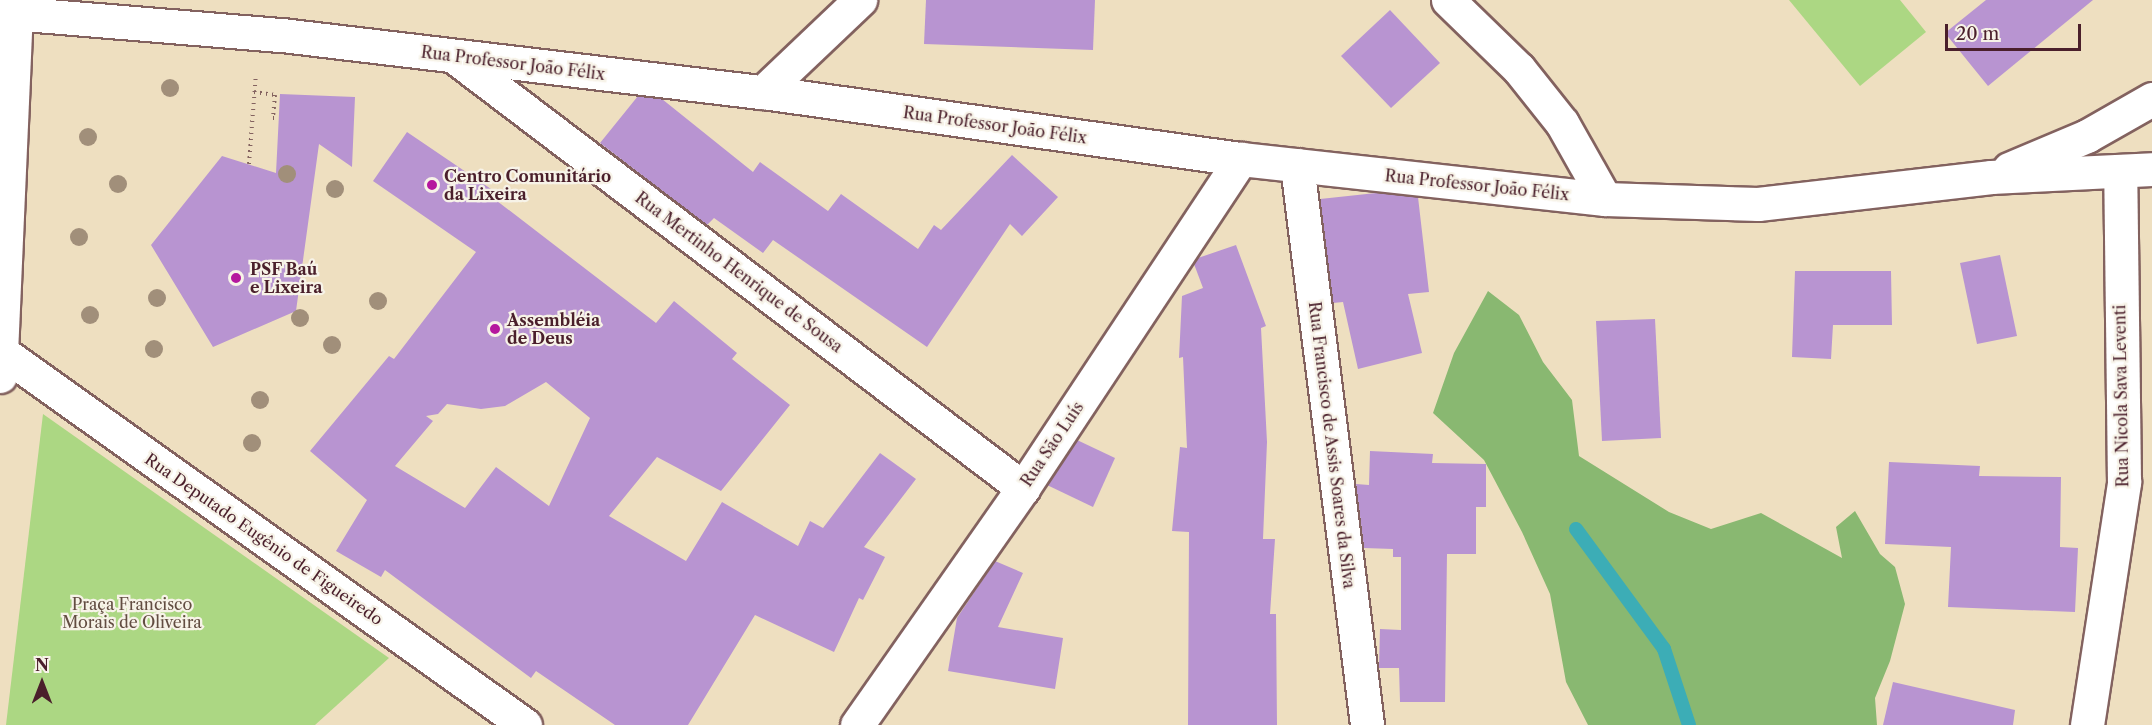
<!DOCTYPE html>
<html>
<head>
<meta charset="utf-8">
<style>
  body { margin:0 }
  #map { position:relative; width:2152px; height:725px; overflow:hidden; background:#eedfc0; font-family:"Libre Caslon Text",serif }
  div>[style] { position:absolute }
  .green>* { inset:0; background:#acd783 }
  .forest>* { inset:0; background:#89b871 }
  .stream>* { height:14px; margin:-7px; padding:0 7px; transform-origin:7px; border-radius:7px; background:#3cadb6 }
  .building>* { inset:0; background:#b894d1 }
  .path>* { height:4px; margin-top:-2px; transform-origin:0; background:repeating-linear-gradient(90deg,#83625f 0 1.5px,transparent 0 6px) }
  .roads { filter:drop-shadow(2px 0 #83625f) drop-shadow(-2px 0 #83625f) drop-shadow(0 2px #83625f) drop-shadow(0 -2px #83625f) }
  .minor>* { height:33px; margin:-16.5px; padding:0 16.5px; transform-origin:16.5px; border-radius:16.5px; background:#fff }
  .trees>* { width:18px; height:18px; margin:-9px; border-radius:50%; background:#a18f7a }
  .dots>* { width:16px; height:16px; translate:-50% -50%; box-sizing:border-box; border:3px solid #f7f3e8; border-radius:50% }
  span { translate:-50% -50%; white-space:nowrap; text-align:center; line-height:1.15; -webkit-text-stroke:4.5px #f7f3e8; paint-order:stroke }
  .street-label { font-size:16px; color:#4a1f2b }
  .poi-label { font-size:16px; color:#4a1f2b; font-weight:700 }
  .left { translate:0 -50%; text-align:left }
  .park-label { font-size:16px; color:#624d41 }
  .north { position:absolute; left:12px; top:653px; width:60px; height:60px; -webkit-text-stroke:4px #f7f3e8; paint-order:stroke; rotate:0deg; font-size:16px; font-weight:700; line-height:24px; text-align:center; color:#4a1f2b }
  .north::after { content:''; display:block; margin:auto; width:21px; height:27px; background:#4a1f2b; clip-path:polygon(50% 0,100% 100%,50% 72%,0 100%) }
  .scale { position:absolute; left:1945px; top:24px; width:136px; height:27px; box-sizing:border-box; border:3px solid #4a1f2b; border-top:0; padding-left:8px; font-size:18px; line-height:21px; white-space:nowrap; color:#4a1f2b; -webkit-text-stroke:4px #f7f3e8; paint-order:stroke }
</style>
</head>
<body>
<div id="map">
  <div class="green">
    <div style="clip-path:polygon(1789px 0,1900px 0,1926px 32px,1860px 86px)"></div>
    <div style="clip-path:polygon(43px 414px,389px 658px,315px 725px,6px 725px)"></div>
  </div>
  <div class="forest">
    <div style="clip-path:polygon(1488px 291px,1519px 315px,1543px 362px,1572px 400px,1579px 456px,1669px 512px,1711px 529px,1761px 513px,1842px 558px,1836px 527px,1855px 511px,1880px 554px,1895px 567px,1905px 604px,1890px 661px,1875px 698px,1877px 725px,1588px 725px,1566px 682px,1550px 594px,1522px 532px,1484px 460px,1433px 413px,1454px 353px)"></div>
  </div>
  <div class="stream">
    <div style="left:1576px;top:529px;width:149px;rotate:53.7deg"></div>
    <div style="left:1664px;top:649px;width:80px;rotate:71.8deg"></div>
  </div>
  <div class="building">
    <div style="clip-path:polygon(926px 0,1095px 0,1093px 50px,924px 44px)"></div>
    <div style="clip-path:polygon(1986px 0,2093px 0,1988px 86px,1945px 33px)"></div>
    <div style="clip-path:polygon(1390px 10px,1440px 63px,1391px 108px,1341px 56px)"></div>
    <div style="clip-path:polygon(280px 94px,355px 97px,352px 167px,319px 144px,296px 311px,213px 347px,151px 245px,222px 156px,276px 173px)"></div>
    <div style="clip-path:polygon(638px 96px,662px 99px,753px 172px,760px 162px,828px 211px,841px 194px,918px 249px,934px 225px,941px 230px,1012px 155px,1058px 197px,1022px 236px,1010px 224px,927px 347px,773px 240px,763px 253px,714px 218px,707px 225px,600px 143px)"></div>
    <div style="clip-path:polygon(evenodd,407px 132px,491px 189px,488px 194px,656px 323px,674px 301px,737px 353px,732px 359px,790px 405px,721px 491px,657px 457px,609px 516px,686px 561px,722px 502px,798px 546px,810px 521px,823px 528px,880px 453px,916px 479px,864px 547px,885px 557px,863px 600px,859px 598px,834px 652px,755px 615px,688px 725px,615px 725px,536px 671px,531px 678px,385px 570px,381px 577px,336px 551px,367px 500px,310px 451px,389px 356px,394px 359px,476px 252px,373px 181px,407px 132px,546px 382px,590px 418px,549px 506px,496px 467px,465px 508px,395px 466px,433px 421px,426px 416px,438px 414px,447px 404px,481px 409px,505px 406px,546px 382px)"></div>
    <div style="clip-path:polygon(1376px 193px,1418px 197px,1429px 292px,1408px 294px,1422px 353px,1358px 369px,1343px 302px,1333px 303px,1320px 199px)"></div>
    <div style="clip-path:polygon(1236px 245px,1266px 326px,1261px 328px,1267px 442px,1263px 539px,1275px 539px,1270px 614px,1276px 614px,1277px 725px,1188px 725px,1189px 532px,1172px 531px,1180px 447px,1187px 448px,1183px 357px,1179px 358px,1182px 296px,1203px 288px,1194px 264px,1198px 258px)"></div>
    <div style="clip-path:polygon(2000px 255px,2017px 336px,1977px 344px,1960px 263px)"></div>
    <div style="clip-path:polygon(1795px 271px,1891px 271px,1892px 325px,1833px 325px,1831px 359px,1792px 357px)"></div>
    <div style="clip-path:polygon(1655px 319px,1661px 438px,1602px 441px,1596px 321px)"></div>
    <div style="clip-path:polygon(1077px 440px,1115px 458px,1093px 507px,1047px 485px)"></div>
    <div style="clip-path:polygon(1370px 451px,1433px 454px,1432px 463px,1486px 464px,1486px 507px,1476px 507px,1476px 554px,1447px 554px,1445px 702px,1400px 702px,1399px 668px,1379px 668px,1380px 629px,1401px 630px,1401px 557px,1393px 557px,1393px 549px,1364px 548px,1356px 484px,1369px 485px)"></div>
    <div style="clip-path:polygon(1889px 462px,1980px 466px,1979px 476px,2061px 477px,2060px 547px,2078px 548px,2075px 612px,1948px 607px,1951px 547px,1885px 544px)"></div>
    <div style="clip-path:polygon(995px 561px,1023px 573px,998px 627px,1063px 638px,1055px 689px,948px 671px,957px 618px)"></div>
    <div style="clip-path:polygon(1893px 682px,2015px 710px,2013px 725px,1883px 725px)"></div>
  </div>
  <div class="path">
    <div style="left:254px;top:92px;width:21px;rotate:8deg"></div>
    <div style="left:275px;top:95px;width:23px;rotate:95deg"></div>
    <div style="left:273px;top:118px;width:6px"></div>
    <div style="left:249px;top:164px;width:90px;rotate:-85.6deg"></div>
  </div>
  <div class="roads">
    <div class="minor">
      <div style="left:1448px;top:0;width:99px;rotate:44.2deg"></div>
      <div style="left:1519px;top:69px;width:69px;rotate:51.5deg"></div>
      <div style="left:1562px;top:123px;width:87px;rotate:60.5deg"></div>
      <div style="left:0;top:12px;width:283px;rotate:4.7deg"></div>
      <div style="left:282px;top:35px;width:484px;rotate:6.8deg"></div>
      <div style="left:763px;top:92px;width:483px;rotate:8deg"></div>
      <div style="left:1241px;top:159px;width:366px;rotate:6.3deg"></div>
      <div style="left:1605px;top:199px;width:153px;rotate:1.9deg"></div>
      <div style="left:1758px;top:204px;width:235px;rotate:-6.6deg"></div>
      <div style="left:1991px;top:177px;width:161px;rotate:-2.8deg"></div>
      <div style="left:456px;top:58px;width:712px;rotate:37.18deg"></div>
      <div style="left:763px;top:92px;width:134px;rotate:-43.5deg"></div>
      <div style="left:1297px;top:165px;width:564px;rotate:82.87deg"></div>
      <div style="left:2009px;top:169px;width:85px;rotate:-22.9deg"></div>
      <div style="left:2087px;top:136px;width:75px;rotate:-29.6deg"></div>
      <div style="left:3px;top:353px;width:641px;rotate:35.48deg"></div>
      <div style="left:0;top:376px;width:365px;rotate:-87.5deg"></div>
      <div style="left:857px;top:725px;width:289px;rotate:-55deg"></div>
      <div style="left:1023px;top:488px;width:395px;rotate:-56.5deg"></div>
      <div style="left:2087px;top:725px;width:246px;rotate:-81.3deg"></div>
      <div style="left:2124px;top:482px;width:311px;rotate:-90.7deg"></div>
    </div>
  </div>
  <div class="trees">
    <div style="left:170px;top:88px"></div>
    <div style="left:88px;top:137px"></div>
    <div style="left:287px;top:174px"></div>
    <div style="left:118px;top:184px"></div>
    <div style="left:335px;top:189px"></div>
    <div style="left:79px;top:237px"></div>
    <div style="left:157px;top:298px"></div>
    <div style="left:378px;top:301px"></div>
    <div style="left:90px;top:315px"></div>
    <div style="left:300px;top:318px"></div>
    <div style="left:332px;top:345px"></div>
    <div style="left:154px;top:349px"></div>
    <div style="left:260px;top:400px"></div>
    <div style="left:252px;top:443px"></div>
  </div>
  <div class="dots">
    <div style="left:432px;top:185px;background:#b5179e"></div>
    <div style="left:236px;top:278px;background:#b5179e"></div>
    <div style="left:495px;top:329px;background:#b5179e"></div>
  </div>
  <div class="street-label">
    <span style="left:513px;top:63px;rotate:7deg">Rua Professor João Félix</span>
    <span style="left:995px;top:125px;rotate:8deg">Rua Professor João Félix</span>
    <span style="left:1477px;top:185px;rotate:6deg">Rua Professor João Félix</span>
    <span style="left:739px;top:272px;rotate:37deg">Rua Mertinho Henrique de Sousa</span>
    <span style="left:2121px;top:396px;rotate:-91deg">Rua Nicola Sava Leventi</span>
    <span style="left:1052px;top:444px;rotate:-56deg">Rua São Luís</span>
    <span style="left:1332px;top:445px;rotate:83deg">Rua Francisco de Assis Soares da Silva</span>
    <span style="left:264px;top:539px;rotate:35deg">Rua Deputado Eugênio de Figueiredo</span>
  </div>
  <div class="poi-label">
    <span class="left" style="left:444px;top:185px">Centro Comunitário<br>da Lixeira</span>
    <span class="left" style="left:250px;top:278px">PSF Baú<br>e Lixeira</span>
    <span class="left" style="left:507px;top:329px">Assembléia<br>de Deus</span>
  </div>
  <div class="park-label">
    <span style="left:132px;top:613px">Praça Francisco<br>Morais de Oliveira</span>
  </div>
  <div class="north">N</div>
  <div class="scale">20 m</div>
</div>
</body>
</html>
